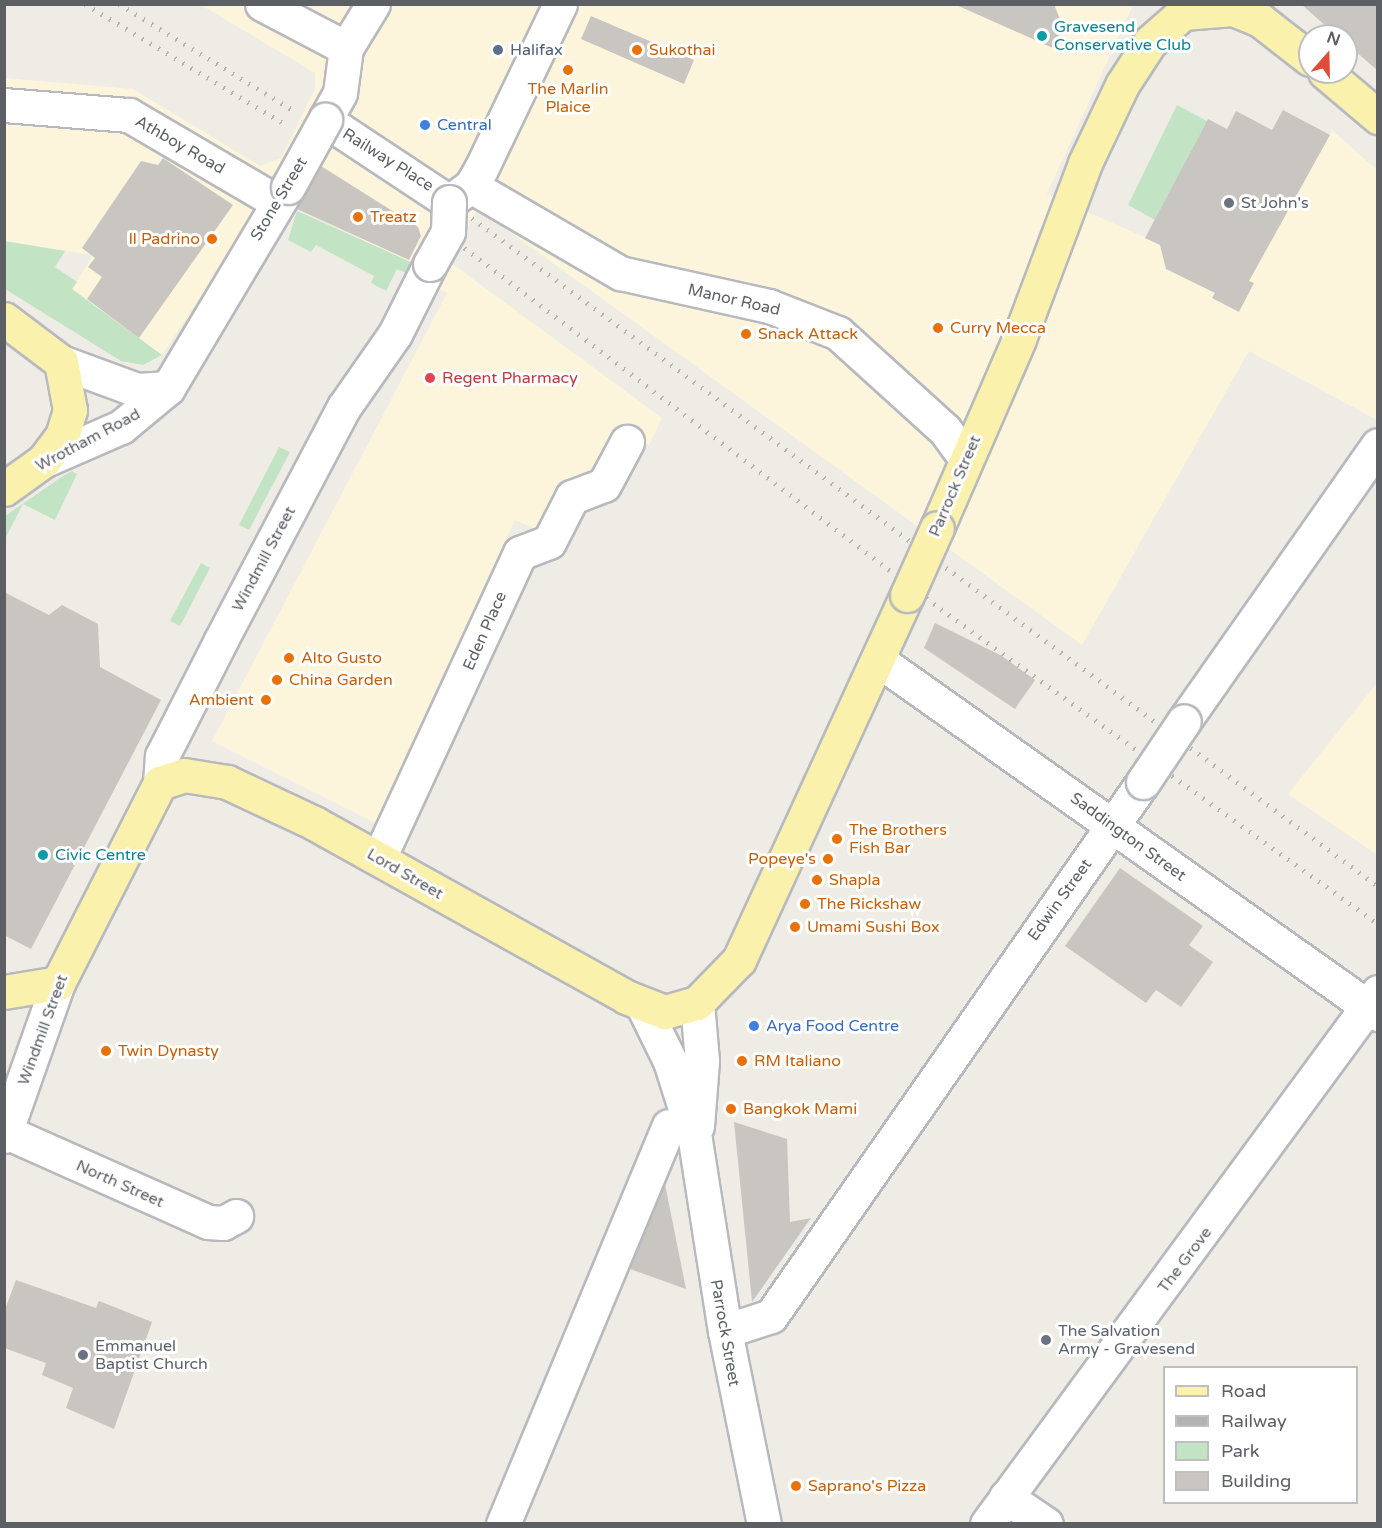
<!DOCTYPE html>
<html>
<head>
<meta charset="utf-8">
<style>
  body { margin:0 }
  #map { position:relative; width:1382px; height:1528px; overflow:hidden; background:#eeece4; font-family:"Varela Round",sans-serif }
  div>[style] { position:absolute }
  .commercial>* { inset:0; background:#fcf5dc }
  .green>* { inset:0; background:#c2e4c4 }
  .building>* { inset:0; background:#c9c6c2 }
  .roads { filter:drop-shadow(2px 0 #b7b9be) drop-shadow(-2px 0 #b7b9be) drop-shadow(0 2px #b7b9be) drop-shadow(0 -2px #b7b9be) }
  .minor>* { height:33px; margin:-16.5px; padding:0 16.5px; transform-origin:16.5px; border-radius:16.5px; background:#fff }
  .major>* { height:33px; margin:-16.5px; padding:0 16.5px; transform-origin:16.5px; border-radius:16.5px; background:#faf1ad }
  .rail>* { height:4.5px; margin-top:-2.25px; transform-origin:0; background:repeating-linear-gradient(90deg,#b3b3b4 0 1.5px,transparent 0 9.5px) }
  .bridges { filter:drop-shadow(2px 0 #b7b9be) drop-shadow(-2px 0 #b7b9be) drop-shadow(0 2px #b7b9be) drop-shadow(0 -2px #b7b9be) }
  .minor-bridge>* { height:33px; margin:-16.5px; padding:0 16.5px; transform-origin:16.5px; border-radius:16.5px; background:#fff }
  .major-bridge>* { height:33px; margin:-16.5px; padding:0 16.5px; transform-origin:16.5px; border-radius:16.5px; background:#faf1ad }
  .dots>* { width:16px; height:16px; translate:-50% -50%; box-sizing:border-box; border:3px solid #fff; border-radius:50% }
  span { translate:-50% -50%; white-space:nowrap; text-align:center; line-height:1.15; -webkit-text-stroke:6px #fff; paint-order:stroke }
  .culture-label { font-size:16px; color:#0d838f }
  .left { translate:0 -50%; text-align:left }
  .service-label { font-size:16px; color:#4e5e75 }
  .food-label { font-size:16px; color:#c56008 }
  .right { translate:-100% -50%; text-align:right }
  .shop-label { font-size:16px; color:#366cbe }
  .street-label { font-size:16px; color:#5c5f64 }
  .worship-label { font-size:16px; color:#5b616d }
  .health-label { font-size:16px; color:#be3a42 }
  .frame { position:absolute; inset:0; border:6px solid #5c5f64; pointer-events:none }
  .legend { position:absolute; left:1163px; top:1366px; width:195px; height:138px; box-sizing:border-box; background:#fff; border:2px solid #bebfc1; margin:0; padding:8px 10px; list-style:none; font-size:18px; color:#5c5f64 }
  .legend li { display:flex; align-items:center; gap:12px; height:30px }
  .legend b { width:30px; border:2px solid #bebfc1 }
  .north { position:absolute; left:1298px; top:24px; width:60px; height:60px; box-sizing:border-box; background:#fff; border:2px solid #bebfc1; border-radius:50%; rotate:20deg; font-size:16px; font-weight:700; line-height:24px; text-align:center; color:#5c5f64 }
  .north::after { content:''; display:block; margin:auto; width:21px; height:27px; background:#df4d3a; clip-path:polygon(50% 0,100% 100%,50% 72%,0 100%) }
</style>
</head>
<body>
<div id="map">
  <div class="commercial">
    <div style="clip-path:polygon(201px 5px,1133px 5px,1047px 194px,1246px 282px,1332px 130px,1377px 170px,1377px 420px,1249px 351px,1082px 645px,478px 209px,447px 260px,662px 418px,649px 445px,616px 434px,596px 472px,561px 482px,539px 531px,515px 520px,380px 825px,212px 741px,447px 293px,406px 273px,410px 262px,268px 195px,162px 355px,72px 289px,93px 255px,5px 241px,4px 78px,133px 89px,260px 166px,281px 158px,315px 89px,315px 73px)"></div>
    <div style="clip-path:polygon(1377px 683px,1377px 855px,1288px 794px)"></div>
  </div>
  <div class="green">
    <div style="clip-path:polygon(1177px 105px,1207px 121px,1155px 220px,1128px 205px)"></div>
    <div style="clip-path:polygon(297px 211px,411px 262px,406px 273px,397px 269px,386px 291px,371px 283px,374px 276px,316px 245px,311px 252px,288px 240px)"></div>
    <div style="clip-path:polygon(4px 241px,65px 251px,55px 267px,77px 282px,72px 289px,162px 355px,143px 365px,121px 361px,5px 289px)"></div>
    <div style="clip-path:polygon(279px 447px,290px 452px,249px 530px,239px 525px)"></div>
    <div style="clip-path:polygon(72px 471px,77px 474px,55px 520px,23px 504px,5px 539px,5px 516px,63px 476px)"></div>
    <div style="clip-path:polygon(201px 563px,210px 568px,180px 626px,170px 621px)"></div>
  </div>
  <div class="building">
    <div style="clip-path:polygon(954px 4px,1054px 4px,1063px 27px,1053px 48px)"></div>
    <div style="clip-path:polygon(1301px 4px,1377px 4px,1377px 70px,1346px 43px,1346px 36px,1337px 36px)"></div>
    <div style="clip-path:polygon(591px 16px,694px 60px,684px 84px,581px 39px)"></div>
    <div style="clip-path:polygon(1283px 110px,1330px 135px,1249px 281px,1254px 283px,1239px 312px,1212px 298px,1215px 293px,1166px 269px,1160px 245px,1145px 238px,1208px 119px,1227px 129px,1236px 111px,1272px 130px)"></div>
    <div style="clip-path:polygon(163px 158px,233px 205px,139px 338px,87px 299px,102px 277px,88px 267px,95px 258px,82px 248px,141px 161px,158px 165px)"></div>
    <div style="clip-path:polygon(321px 166px,418px 227px,421px 236px,409px 260px,297px 209px)"></div>
    <div style="clip-path:polygon(4px 592px,49px 615px,62px 605px,98px 624px,100px 667px,161px 700px,31px 949px,4px 935px)"></div>
    <div style="clip-path:polygon(935px 623px,1002px 656px,1035px 680px,1015px 709px,924px 648px)"></div>
    <div style="clip-path:polygon(1120px 868px,1203px 926px,1189px 945px,1213px 962px,1181px 1007px,1156px 990px,1146px 1003px,1065px 946px)"></div>
    <div style="clip-path:polygon(734px 1122px,787px 1139px,790px 1222px,811px 1218px,752px 1302px)"></div>
    <div style="clip-path:polygon(665px 1184px,686px 1289px,630px 1269px)"></div>
    <div style="clip-path:polygon(16px 1280px,96px 1308px,99px 1301px,152px 1322px,114px 1429px,66px 1408px,73px 1388px,42px 1375px,46px 1363px,4px 1348px,4px 1312px)"></div>
  </div>
  <div class="roads">
    <div class="minor">
      <div style="left:262px;top:4px;width:95px;rotate:27.6deg"></div>
      <div style="left:373px;top:4px;width:52px;rotate:121.5deg"></div>
      <div style="left:346px;top:48px;width:45px;rotate:97.6deg"></div>
      <div style="left:340px;top:93px;width:31px;rotate:119deg"></div>
      <div style="left:325px;top:120px;width:149px;rotate:33.5deg"></div>
      <div style="left:449px;top:202px;width:27px;rotate:-36deg"></div>
      <div style="left:471px;top:186px;width:20px;rotate:-60deg"></div>
      <div style="left:481px;top:169px;width:183px;rotate:-64.4deg"></div>
      <div style="left:4px;top:105px;width:125px;rotate:4.6deg"></div>
      <div style="left:129px;top:115px;width:172px;rotate:30.4deg"></div>
      <div style="left:471px;top:186px;width:173px;rotate:30.3deg"></div>
      <div style="left:620px;top:273px;width:153px;rotate:12.5deg"></div>
      <div style="left:769px;top:306px;width:74px;rotate:21.4deg"></div>
      <div style="left:838px;top:333px;width:144px;rotate:42.2deg"></div>
      <div style="left:945px;top:430px;width:36px;rotate:54deg"></div>
      <div style="left:61px;top:362px;width:81px;rotate:20.2deg"></div>
      <div style="left:137px;top:390px;width:31px;rotate:-4deg"></div>
      <div style="left:43px;top:461px;width:85px;rotate:-23.6deg"></div>
      <div style="left:121px;top:427px;width:61px;rotate:-39.7deg"></div>
      <div style="left:168px;top:388px;width:234px;rotate:-59.2deg"></div>
      <div style="left:878px;top:660px;width:613px;rotate:35.3deg"></div>
      <div style="left:1184px;top:721px;width:337px;rotate:-54.9deg"></div>
      <div style="left:160px;top:783px;width:27px;rotate:-86deg"></div>
      <div style="left:162px;top:756px;width:130px;rotate:-63deg"></div>
      <div style="left:221px;top:640px;width:263px;rotate:-62.2deg"></div>
      <div style="left:344px;top:407px;width:89px;rotate:-55.1deg"></div>
      <div style="left:395px;top:334px;width:78px;rotate:-63.4deg"></div>
      <div style="left:379px;top:858px;width:336px;rotate:-65.2deg"></div>
      <div style="left:520px;top:553px;width:31px;rotate:-21deg"></div>
      <div style="left:549px;top:542px;width:51px;rotate:-62.9deg"></div>
      <div style="left:572px;top:497px;width:34px;rotate:-21deg"></div>
      <div style="left:604px;top:485px;width:49px;rotate:-61.9deg"></div>
      <div style="left:642px;top:1004px;width:64px;rotate:63.8deg"></div>
      <div style="left:670px;top:1061px;width:83px;rotate:72.4deg"></div>
      <div style="left:695px;top:1140px;width:193px;rotate:81.1deg"></div>
      <div style="left:725px;top:1331px;width:197px;rotate:78.6deg"></div>
      <div style="left:697px;top:1126px;width:65px;rotate:-85.6deg"></div>
      <div style="left:702px;top:1061px;width:58px;rotate:-94.9deg"></div>
      <div style="left:6px;top:1132px;width:221px;rotate:24deg"></div>
      <div style="left:208px;top:1222px;width:15px;rotate:4deg"></div>
      <div style="left:223px;top:1223px;width:15px;rotate:-28deg"></div>
      <div style="left:4px;top:1136px;width:162px;rotate:-70.6deg"></div>
      <div style="left:725px;top:1331px;width:48px;rotate:-18.1deg"></div>
      <div style="left:771px;top:1316px;width:651px;rotate:-55.14deg"></div>
      <div style="left:1006px;top:1497px;width:48px;rotate:34deg"></div>
      <div style="left:503px;top:1524px;width:431px;rotate:-67.4deg"></div>
      <div style="left:987px;top:1524px;width:660px;rotate:-53.69deg"></div>
    </div>
    <div class="major">
      <div style="left:1325px;top:72px;width:70px;rotate:40.3deg"></div>
      <div style="left:4px;top:319px;width:71px;rotate:37deg"></div>
      <div style="left:61px;top:362px;width:49px;rotate:79.4deg"></div>
      <div style="left:70px;top:410px;width:27px;rotate:107deg"></div>
      <div style="left:62px;top:436px;width:31px;rotate:127deg"></div>
      <div style="left:43px;top:461px;width:48px;rotate:144.3deg"></div>
      <div style="left:937px;top:528px;width:206px;rotate:-66.5deg"></div>
      <div style="left:1019px;top:339px;width:188px;rotate:-69.4deg"></div>
      <div style="left:1085px;top:163px;width:86px;rotate:-64.6deg"></div>
      <div style="left:1122px;top:85px;width:51px;rotate:-56.9deg"></div>
      <div style="left:1150px;top:42px;width:44px;rotate:-41.3deg"></div>
      <div style="left:1183px;top:13px;width:50px;rotate:-4.6deg"></div>
      <div style="left:1233px;top:9px;width:29px;rotate:22deg"></div>
      <div style="left:1260px;top:20px;width:63px;rotate:38deg"></div>
      <div style="left:4px;top:992px;width:55px;rotate:-9.5deg"></div>
      <div style="left:58px;top:983px;width:225px;rotate:-63deg"></div>
      <div style="left:160px;top:783px;width:25px;rotate:-18deg"></div>
      <div style="left:184px;top:775px;width:44px;rotate:9.2deg"></div>
      <div style="left:227px;top:782px;width:96px;rotate:25.2deg"></div>
      <div style="left:314px;top:823px;width:357px;rotate:29.1deg"></div>
      <div style="left:626px;top:997px;width:42px;rotate:21deg"></div>
      <div style="left:665px;top:1012px;width:33px;rotate:-16deg"></div>
      <div style="left:697px;top:1003px;width:60px;rotate:-45.7deg"></div>
      <div style="left:739px;top:960px;width:402px;rotate:-65.3deg"></div>
    </div>
  </div>
  <div class="rail">
    <div style="left:85px;top:4px;width:235px;rotate:31deg"></div>
    <div style="left:119px;top:4px;width:202px;rotate:31.4deg"></div>
    <div style="left:472px;top:218px;width:1126px;rotate:36.4deg"></div>
    <div style="left:457px;top:242px;width:607px;rotate:37.17deg"></div>
    <div style="left:941px;top:609px;width:539px;rotate:35.78deg"></div>
  </div>
  <div class="bridges">
    <div class="minor-bridge">
      <div style="left:288px;top:187px;width:77px;rotate:-61.1deg"></div>
      <div style="left:430px;top:264px;width:37px;rotate:-61deg"></div>
      <div style="left:448px;top:232px;width:30px;rotate:-88deg"></div>
      <div style="left:1143px;top:782px;width:73px;rotate:-56.1deg"></div>
    </div>
    <div class="major-bridge">
      <div style="left:907px;top:595px;width:73px;rotate:-65.9deg"></div>
    </div>
  </div>
  <div class="dots">
    <div style="left:1042px;top:36px;background:#0f9aa8"></div>
    <div style="left:498px;top:50px;background:#5c6f8a"></div>
    <div style="left:637px;top:50px;background:#e8710a"></div>
    <div style="left:568px;top:70px;background:#e8710a"></div>
    <div style="left:425px;top:125px;background:#3f7fe0"></div>
    <div style="left:1229px;top:203px;background:#6b7280"></div>
    <div style="left:358px;top:217px;background:#e8710a"></div>
    <div style="left:212px;top:239px;background:#e8710a"></div>
    <div style="left:938px;top:328px;background:#e8710a"></div>
    <div style="left:746px;top:334px;background:#e8710a"></div>
    <div style="left:430px;top:378px;background:#e0444e"></div>
    <div style="left:289px;top:658px;background:#e8710a"></div>
    <div style="left:277px;top:680px;background:#e8710a"></div>
    <div style="left:266px;top:700px;background:#e8710a"></div>
    <div style="left:837px;top:839px;background:#e8710a"></div>
    <div style="left:43px;top:855px;background:#0f9aa8"></div>
    <div style="left:828px;top:859px;background:#e8710a"></div>
    <div style="left:817px;top:880px;background:#e8710a"></div>
    <div style="left:805px;top:904px;background:#e8710a"></div>
    <div style="left:795px;top:927px;background:#e8710a"></div>
    <div style="left:754px;top:1026px;background:#3f7fe0"></div>
    <div style="left:106px;top:1051px;background:#e8710a"></div>
    <div style="left:742px;top:1061px;background:#e8710a"></div>
    <div style="left:731px;top:1109px;background:#e8710a"></div>
    <div style="left:1046px;top:1340px;background:#6b7280"></div>
    <div style="left:83px;top:1355px;background:#6b7280"></div>
    <div style="left:796px;top:1486px;background:#e8710a"></div>
  </div>
  <div class="culture-label">
    <span class="left" style="left:1054px;top:36px">Gravesend<br>Conservative Club</span>
    <span class="left" style="left:55px;top:855px">Civic Centre</span>
  </div>
  <div class="service-label">
    <span class="left" style="left:510px;top:50px">Halifax</span>
  </div>
  <div class="food-label">
    <span class="left" style="left:649px;top:50px">Sukothai</span>
    <span style="left:568px;top:98px">The Marlin<br>Plaice</span>
    <span class="left" style="left:370px;top:217px">Treatz</span>
    <span class="right" style="left:200px;top:239px">Il Padrino</span>
    <span class="left" style="left:950px;top:328px">Curry Mecca</span>
    <span class="left" style="left:758px;top:334px">Snack Attack</span>
    <span class="left" style="left:301px;top:658px">Alto Gusto</span>
    <span class="left" style="left:289px;top:680px">China Garden</span>
    <span class="right" style="left:254px;top:700px">Ambient</span>
    <span class="left" style="left:849px;top:839px">The Brothers<br>Fish Bar</span>
    <span class="right" style="left:816px;top:859px">Popeye's</span>
    <span class="left" style="left:829px;top:880px">Shapla</span>
    <span class="left" style="left:817px;top:904px">The Rickshaw</span>
    <span class="left" style="left:807px;top:927px">Umami Sushi Box</span>
    <span class="left" style="left:118px;top:1051px">Twin Dynasty</span>
    <span class="left" style="left:754px;top:1061px">RM Italiano</span>
    <span class="left" style="left:743px;top:1109px">Bangkok Mami</span>
    <span class="left" style="left:808px;top:1486px">Saprano's Pizza</span>
  </div>
  <div class="shop-label">
    <span class="left" style="left:437px;top:125px">Central</span>
    <span class="left" style="left:766px;top:1026px">Arya Food Centre</span>
  </div>
  <div class="street-label">
    <span style="left:180px;top:145px;rotate:30deg">Athboy Road</span>
    <span style="left:388px;top:160px;rotate:32deg">Railway Place</span>
    <span style="left:279px;top:199px;rotate:-59deg">Stone Street</span>
    <span style="left:734px;top:300px;rotate:13deg">Manor Road</span>
    <span style="left:88px;top:440px;rotate:-28deg">Wrotham Road</span>
    <span style="left:955px;top:486px;rotate:-67deg">Parrock Street</span>
    <span style="left:264px;top:559px;rotate:-62deg">Windmill Street</span>
    <span style="left:485px;top:631px;rotate:-66deg">Eden Place</span>
    <span style="left:1128px;top:837px;rotate:36deg">Saddington Street</span>
    <span style="left:405px;top:874px;rotate:30deg">Lord Street</span>
    <span style="left:1060px;top:900px;rotate:-54deg">Edwin Street</span>
    <span style="left:43px;top:1030px;rotate:-70deg">Windmill Street</span>
    <span style="left:120px;top:1184px;rotate:24deg">North Street</span>
    <span style="left:1185px;top:1260px;rotate:-53deg">The Grove</span>
    <span style="left:725px;top:1333px;rotate:80deg">Parrock Street</span>
  </div>
  <div class="worship-label">
    <span class="left" style="left:1241px;top:203px">St John's</span>
    <span class="left" style="left:1058px;top:1340px">The Salvation<br>Army - Gravesend</span>
    <span class="left" style="left:95px;top:1355px">Emmanuel<br>Baptist Church</span>
  </div>
  <div class="health-label">
    <span class="left" style="left:442px;top:378px">Regent Pharmacy</span>
  </div>
  <div class="frame"></div>
  <ul class="legend">
  <li><b style="height:8px;background:#faf1ad"></b>Road</li>
  <li><b style="height:8px;background:#b3b3b4"></b>Railway</li>
  <li><b style="height:16px;background:#c2e4c4"></b>Park</li>
  <li><b style="height:16px;background:#c9c6c2"></b>Building</li>
  </ul>
  <div class="north">N</div>
</div>
</body>
</html>
